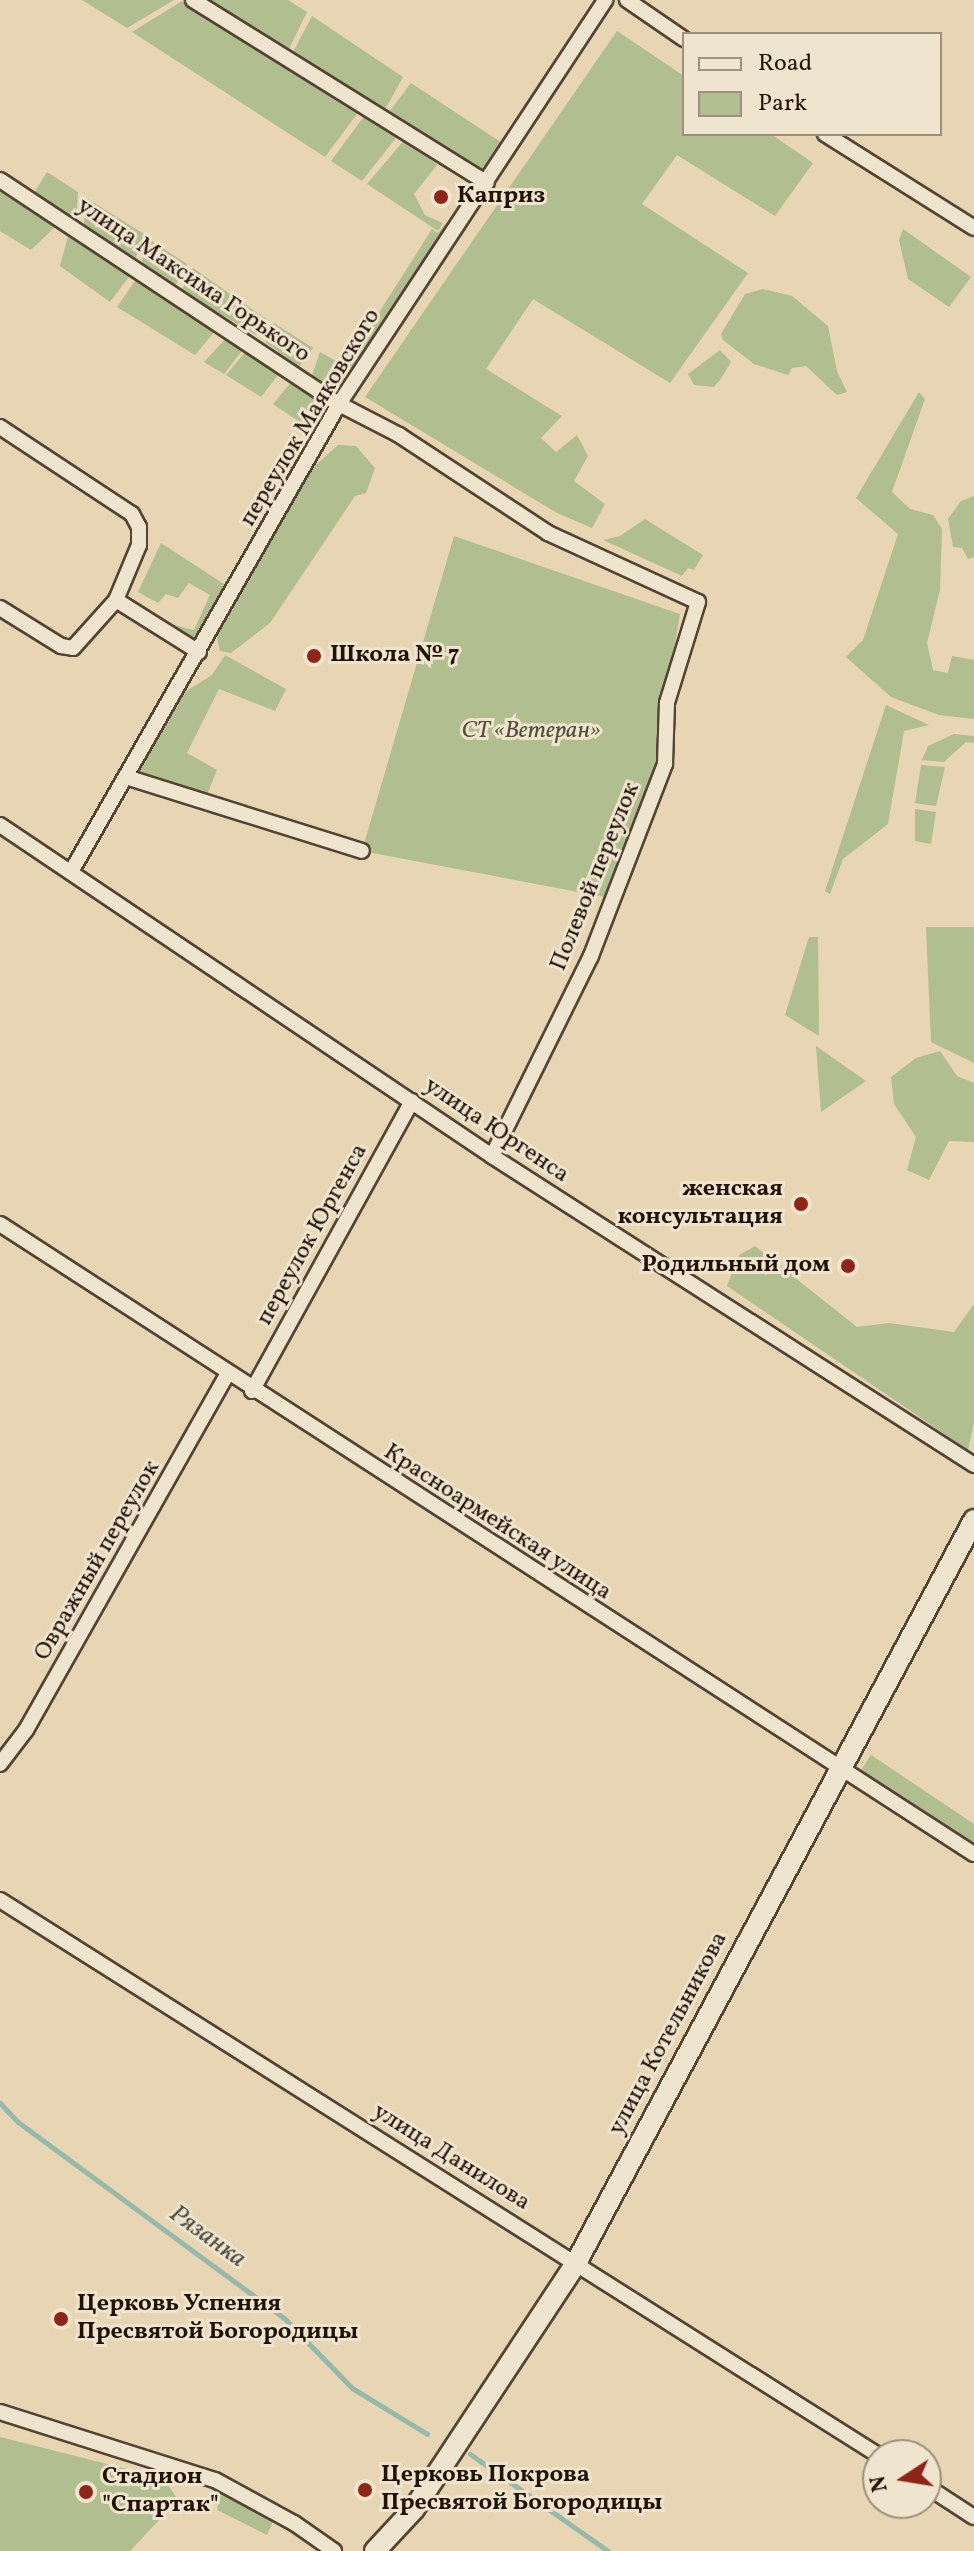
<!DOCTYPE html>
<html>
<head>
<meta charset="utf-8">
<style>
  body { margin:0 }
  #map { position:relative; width:974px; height:2551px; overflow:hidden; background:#e7d5b3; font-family:Vollkorn,serif }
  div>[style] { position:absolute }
  .green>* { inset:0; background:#b1be90 }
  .stream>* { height:5px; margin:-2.5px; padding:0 2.5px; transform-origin:2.5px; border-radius:2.5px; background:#97b9a9 }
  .roads { filter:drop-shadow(2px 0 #534434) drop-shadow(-2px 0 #534434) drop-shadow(0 2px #534434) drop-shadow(0 -2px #534434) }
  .street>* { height:14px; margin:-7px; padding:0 7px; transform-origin:7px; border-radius:7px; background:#efe4ce }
  .secondary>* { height:20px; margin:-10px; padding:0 10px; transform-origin:10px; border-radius:10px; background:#efe4ce }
  .dots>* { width:22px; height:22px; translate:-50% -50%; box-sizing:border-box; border:4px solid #efe4ce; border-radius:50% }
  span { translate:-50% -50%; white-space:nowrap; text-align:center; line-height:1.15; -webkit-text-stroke:6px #efe4ce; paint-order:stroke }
  .poi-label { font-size:24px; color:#221309; font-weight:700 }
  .left { translate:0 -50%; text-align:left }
  .right { translate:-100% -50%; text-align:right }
  .street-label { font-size:24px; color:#221309 }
  .park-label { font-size:24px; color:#544f38; font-style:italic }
  .water-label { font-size:26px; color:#4b4d41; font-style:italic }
  .legend { position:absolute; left:682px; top:32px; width:260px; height:104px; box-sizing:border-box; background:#efe4ce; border:2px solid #9d907f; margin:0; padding:10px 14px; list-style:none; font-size:24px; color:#221309 }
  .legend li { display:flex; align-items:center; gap:16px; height:40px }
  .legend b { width:40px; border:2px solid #9d907f }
  .north { position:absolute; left:862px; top:2439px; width:80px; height:80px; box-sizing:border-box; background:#efe4ce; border:2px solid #9d907f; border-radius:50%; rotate:258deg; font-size:22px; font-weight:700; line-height:32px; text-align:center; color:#221309 }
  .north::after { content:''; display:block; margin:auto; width:28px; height:36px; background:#8f2418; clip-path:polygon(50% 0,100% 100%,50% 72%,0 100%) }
</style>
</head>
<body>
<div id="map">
  <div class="green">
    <div style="clip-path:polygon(82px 0,174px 0,127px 28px)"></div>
    <div style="clip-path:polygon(201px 0,288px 0,307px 12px,286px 55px)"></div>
    <div style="clip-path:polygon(182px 1px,360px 110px,325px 157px,132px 32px)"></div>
    <div style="clip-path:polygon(312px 16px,403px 77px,382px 115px,290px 58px)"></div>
    <div style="clip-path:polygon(617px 31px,684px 76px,684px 134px,771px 134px,813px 163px,775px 216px,677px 155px,642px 204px,748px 273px,670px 383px,533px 299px,486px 369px,562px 416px,541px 438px,556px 452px,577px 435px,588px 456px,574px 481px,605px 504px,592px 528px,557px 513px,365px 397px)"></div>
    <div style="clip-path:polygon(411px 83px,502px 143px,483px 174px,386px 116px)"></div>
    <div style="clip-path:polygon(365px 115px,399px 134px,362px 181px,331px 161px)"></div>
    <div style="clip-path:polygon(406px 138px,437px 165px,414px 194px,425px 215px,443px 223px,438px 231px,367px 184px)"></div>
    <div style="clip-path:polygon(47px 172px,78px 192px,76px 225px,36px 202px,34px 193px)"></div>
    <div style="clip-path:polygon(0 192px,55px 227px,31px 250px,0 231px)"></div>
    <div style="clip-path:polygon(88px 199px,144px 234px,135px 260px,83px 228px)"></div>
    <div style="clip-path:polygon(445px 224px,455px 230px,340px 391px,331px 396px,310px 381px,320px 352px,345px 366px,432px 229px,438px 233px)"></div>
    <div style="clip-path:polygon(903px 229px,971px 277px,949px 307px,908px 279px,899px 240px)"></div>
    <div style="clip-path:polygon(69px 233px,131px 274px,110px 302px,60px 266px)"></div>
    <div style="clip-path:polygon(147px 238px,187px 264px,175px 286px,142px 263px)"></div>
    <div style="clip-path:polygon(193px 268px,266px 319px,256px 335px,181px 291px)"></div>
    <div style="clip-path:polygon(137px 278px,216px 330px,195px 355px,117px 307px)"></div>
    <div style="clip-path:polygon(763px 289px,792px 296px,828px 326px,837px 371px,847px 392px,837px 395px,806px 366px,792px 368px,788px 375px,754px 364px,723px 340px,721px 334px,745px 294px)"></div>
    <div style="clip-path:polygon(274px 323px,313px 348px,299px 367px,265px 342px)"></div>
    <div style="clip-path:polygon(228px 336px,245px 347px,224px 374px,204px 362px)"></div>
    <div style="clip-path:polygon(247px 350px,282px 370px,261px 397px,226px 375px)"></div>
    <div style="clip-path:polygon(720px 350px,731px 362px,720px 380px,714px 387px,694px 385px,688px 374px)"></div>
    <div style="clip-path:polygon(293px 380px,332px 407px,319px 435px,273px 404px)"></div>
    <div style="clip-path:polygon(919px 392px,925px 399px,892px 492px,910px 509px,933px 515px,942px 529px,940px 590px,927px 643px,933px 670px,948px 673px,952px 656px,974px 660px,974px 719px,939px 715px,891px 697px,846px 657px,863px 640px,898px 534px,856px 498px)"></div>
    <div style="clip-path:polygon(338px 445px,356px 446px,375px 468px,366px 493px,355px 496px,270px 623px,231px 653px,220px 651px,215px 630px,307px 473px)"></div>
    <div style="clip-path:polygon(974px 496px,974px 557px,968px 559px,962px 548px,953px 547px,948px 519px,961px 501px)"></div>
    <div style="clip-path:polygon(645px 519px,703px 555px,694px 570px,688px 568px,682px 576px,603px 540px,620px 536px)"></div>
    <div style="clip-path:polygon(454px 536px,680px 614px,655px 765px,605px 897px,362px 851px)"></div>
    <div style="clip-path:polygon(161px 543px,230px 588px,199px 644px,170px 629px,173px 625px,194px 630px,210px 595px,189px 583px,178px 598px,166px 594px,158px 603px,138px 592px)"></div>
    <div style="clip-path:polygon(225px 655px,286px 689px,275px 711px,219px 689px,187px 753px,217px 770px,206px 797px,140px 777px,139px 769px,180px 695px,212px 675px)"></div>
    <div style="clip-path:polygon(886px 705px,929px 725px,904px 731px,888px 824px,843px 859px,830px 894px,825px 891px)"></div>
    <div style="clip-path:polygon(954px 734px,974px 736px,974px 743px,966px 742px,944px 762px,922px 760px,928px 746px)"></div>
    <div style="clip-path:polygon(921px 765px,945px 767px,936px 806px,915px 803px)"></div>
    <div style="clip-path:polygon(915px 809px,936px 812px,931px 844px,915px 841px)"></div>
    <div style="clip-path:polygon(926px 927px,974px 927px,974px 1063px,931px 1042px)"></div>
    <div style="clip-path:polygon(809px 937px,818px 937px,819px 1036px,785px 1015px)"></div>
    <div style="clip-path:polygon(816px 1046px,866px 1081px,821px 1112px)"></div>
    <div style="clip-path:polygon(940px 1051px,957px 1076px,974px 1083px,974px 1142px,949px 1141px,929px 1180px,907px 1170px,916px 1137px,894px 1104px,891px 1077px,916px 1058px)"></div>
    <div style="clip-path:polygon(755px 1246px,857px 1327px,889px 1323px,954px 1332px,974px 1304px,974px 1422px,968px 1450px,727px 1286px,739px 1255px)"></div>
    <div style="clip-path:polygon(871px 1755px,974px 1824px,974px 1850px,856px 1777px)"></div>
    <div style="clip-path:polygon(0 2437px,151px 2475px,168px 2485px,178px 2500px,130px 2551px,0 2551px)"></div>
    <div style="clip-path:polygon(221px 2490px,275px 2517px,267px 2535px,217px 2510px)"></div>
  </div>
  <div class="stream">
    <div style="left:0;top:2103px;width:26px;rotate:47deg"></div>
    <div style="left:18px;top:2122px;width:330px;rotate:36.4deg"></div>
    <div style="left:284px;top:2318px;width:98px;rotate:45.8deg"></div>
    <div style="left:352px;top:2388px;width:88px;rotate:31.5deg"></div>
    <div style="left:470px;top:2454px;width:169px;rotate:35.1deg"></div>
  </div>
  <div class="roads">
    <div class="street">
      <div style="left:193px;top:0;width:346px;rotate:31.9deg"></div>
      <div style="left:627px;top:0;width:69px;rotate:34.4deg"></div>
      <div style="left:825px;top:134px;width:176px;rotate:32.2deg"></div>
      <div style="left:0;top:180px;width:406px;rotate:33.5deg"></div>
      <div style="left:339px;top:404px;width:68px;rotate:27.3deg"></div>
      <div style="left:399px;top:435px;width:178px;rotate:33.3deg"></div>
      <div style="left:548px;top:533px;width:165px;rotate:24.7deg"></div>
      <div style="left:698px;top:602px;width:106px;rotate:107.1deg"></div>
      <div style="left:667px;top:703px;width:61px;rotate:91.9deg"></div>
      <div style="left:665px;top:764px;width:206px;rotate:111.1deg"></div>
      <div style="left:591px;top:956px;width:223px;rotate:116.3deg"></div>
      <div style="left:0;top:427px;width:158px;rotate:33.4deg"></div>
      <div style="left:132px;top:514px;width:15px;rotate:62deg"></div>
      <div style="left:139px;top:527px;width:18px;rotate:90deg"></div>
      <div style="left:139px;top:545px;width:60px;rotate:112.7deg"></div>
      <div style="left:116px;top:600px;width:98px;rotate:32.1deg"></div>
      <div style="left:0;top:608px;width:72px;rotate:31.9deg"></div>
      <div style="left:61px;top:646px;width:12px;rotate:9deg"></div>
      <div style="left:73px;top:648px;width:64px;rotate:-48.1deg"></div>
      <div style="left:126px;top:777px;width:247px;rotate:17.4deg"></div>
      <div style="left:0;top:825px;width:593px;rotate:33.93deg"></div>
      <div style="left:492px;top:1156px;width:573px;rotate:32.66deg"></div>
      <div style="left:72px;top:870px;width:537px;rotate:-60.19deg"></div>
      <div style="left:339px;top:404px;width:484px;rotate:-56.6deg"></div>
      <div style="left:0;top:1224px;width:1160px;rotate:32.9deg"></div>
      <div style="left:252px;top:1391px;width:331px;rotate:-61.1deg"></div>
      <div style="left:0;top:1764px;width:43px;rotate:-52.6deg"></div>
      <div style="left:26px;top:1730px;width:408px;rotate:-60.5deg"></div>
      <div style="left:0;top:1900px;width:1039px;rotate:32.3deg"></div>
      <div style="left:0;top:2412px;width:225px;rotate:17.6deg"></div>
      <div style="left:215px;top:2480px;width:90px;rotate:28.6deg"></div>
      <div style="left:294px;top:2523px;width:49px;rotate:35deg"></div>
      <div style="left:926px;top:2486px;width:57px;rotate:32.9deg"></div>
    </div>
    <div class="secondary">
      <div style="left:375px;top:2551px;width:57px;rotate:-47.1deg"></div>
      <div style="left:414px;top:2509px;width:295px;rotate:-56.6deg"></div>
      <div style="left:576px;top:2263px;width:843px;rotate:-61.82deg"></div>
    </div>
  </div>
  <div class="dots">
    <div style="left:441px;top:197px;background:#8f2418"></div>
    <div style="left:314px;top:656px;background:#8f2418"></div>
    <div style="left:801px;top:1204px;background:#8f2418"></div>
    <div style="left:848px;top:1266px;background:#8f2418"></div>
    <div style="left:61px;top:2319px;background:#8f2418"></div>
    <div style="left:365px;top:2490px;background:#8f2418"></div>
    <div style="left:86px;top:2492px;background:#8f2418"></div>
  </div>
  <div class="poi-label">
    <span class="left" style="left:457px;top:197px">Каприз</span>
    <span class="left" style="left:330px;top:656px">Школа № 7</span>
    <span class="right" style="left:783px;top:1204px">женская<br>консультация</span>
    <span class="right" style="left:830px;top:1266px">Родильный дом</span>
    <span class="left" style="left:77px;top:2319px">Церковь Успения<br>Пресвятой Богородицы</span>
    <span class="left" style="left:381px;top:2490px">Церковь Покрова<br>Пресвятой Богородицы</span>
    <span class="left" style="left:102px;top:2492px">Стадион<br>"Спартак"</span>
  </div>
  <div class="street-label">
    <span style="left:193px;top:281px;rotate:34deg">улица Максима Горького</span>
    <span style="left:311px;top:418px;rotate:-59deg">переулок Маяковского</span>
    <span style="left:596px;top:877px;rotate:-68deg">Полевой переулок</span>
    <span style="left:496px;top:1131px;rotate:34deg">улица Юргенса</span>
    <span style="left:313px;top:1235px;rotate:-61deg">переулок Юргенса</span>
    <span style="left:497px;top:1523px;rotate:33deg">Красноармейская улица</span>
    <span style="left:98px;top:1561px;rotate:-60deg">Овражный переулок</span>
    <span style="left:669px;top:2034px;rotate:-62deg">улица Котельникова</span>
    <span style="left:451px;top:2158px;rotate:32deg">улица Данилова</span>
  </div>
  <div class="park-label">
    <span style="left:531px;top:732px">СТ «Ветеран»</span>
  </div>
  <div class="water-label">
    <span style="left:207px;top:2237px;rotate:36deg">Рязанка</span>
  </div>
  <ul class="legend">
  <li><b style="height:10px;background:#efe4ce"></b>Road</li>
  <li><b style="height:22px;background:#b1be90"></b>Park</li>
  </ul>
  <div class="north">N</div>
</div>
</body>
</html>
